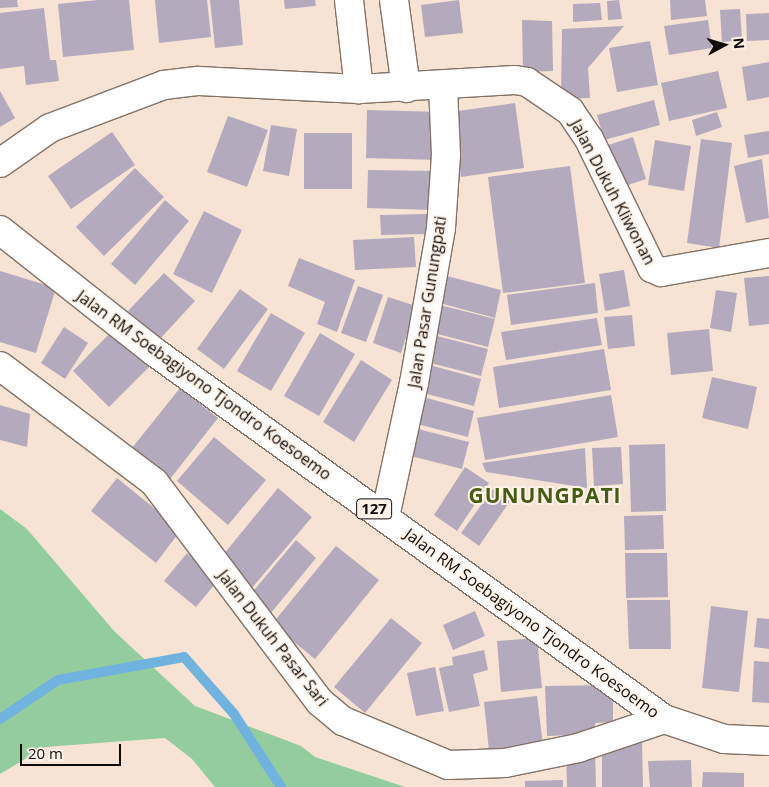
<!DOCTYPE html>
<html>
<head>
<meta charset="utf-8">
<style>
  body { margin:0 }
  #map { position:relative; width:769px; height:787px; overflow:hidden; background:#f7e3d4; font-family:"Open Sans",sans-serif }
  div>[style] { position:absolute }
  .green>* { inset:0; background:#93cd9d }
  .stream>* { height:10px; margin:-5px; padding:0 5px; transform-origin:5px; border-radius:5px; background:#71b3df }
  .building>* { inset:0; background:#b3aabd }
  .roads { filter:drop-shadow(1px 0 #837265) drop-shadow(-1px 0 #837265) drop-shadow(0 1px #837265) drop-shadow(0 -1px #837265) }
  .minor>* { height:28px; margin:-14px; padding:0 14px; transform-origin:14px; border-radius:14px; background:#fff }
  .primary>* { height:28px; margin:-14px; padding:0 14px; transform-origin:14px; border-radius:14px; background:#fff }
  span { translate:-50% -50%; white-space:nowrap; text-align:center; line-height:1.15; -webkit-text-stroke:4px #fef2e9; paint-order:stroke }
  .shield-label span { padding:1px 4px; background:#fef2e9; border:1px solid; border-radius:4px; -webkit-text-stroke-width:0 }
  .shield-label { font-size:15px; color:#100a06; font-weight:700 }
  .street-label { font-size:16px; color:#100a06 }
  .district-label { font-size:21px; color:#455c13; font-weight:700; letter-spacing:1px }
  .north { position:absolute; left:699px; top:20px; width:50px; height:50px; -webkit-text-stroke:4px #fef2e9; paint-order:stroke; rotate:84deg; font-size:14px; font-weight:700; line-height:20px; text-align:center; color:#100a06 }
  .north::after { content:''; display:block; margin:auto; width:18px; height:22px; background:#100a06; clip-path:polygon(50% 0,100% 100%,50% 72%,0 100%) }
  .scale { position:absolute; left:20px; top:744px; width:101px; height:22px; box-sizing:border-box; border:2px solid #100a06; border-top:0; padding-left:6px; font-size:15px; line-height:18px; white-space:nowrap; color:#100a06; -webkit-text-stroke:4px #fef2e9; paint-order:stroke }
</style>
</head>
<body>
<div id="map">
  <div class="green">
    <div style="clip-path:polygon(0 509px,27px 529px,114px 631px,195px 706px,301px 746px,315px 757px,405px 787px,215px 787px,192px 759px,165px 738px,45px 747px,0 774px)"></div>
  </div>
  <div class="stream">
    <div style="left:0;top:719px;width:70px;rotate:-33.9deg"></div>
    <div style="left:58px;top:680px;width:128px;rotate:-10.3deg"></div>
    <div style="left:184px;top:657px;width:76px;rotate:48.7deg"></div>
    <div style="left:234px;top:714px;width:87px;rotate:57.2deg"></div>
  </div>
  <div class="building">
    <div style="clip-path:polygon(0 0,17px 0,18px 7px,0 8px)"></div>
    <div style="clip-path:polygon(98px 0,129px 0,134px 50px,63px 57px,58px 4px)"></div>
    <div style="clip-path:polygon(155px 0,207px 0,211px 37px,159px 43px)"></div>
    <div style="clip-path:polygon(210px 0,239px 0,243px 45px,215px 48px)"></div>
    <div style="clip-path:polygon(284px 0,315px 0,316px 6px,285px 9px)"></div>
    <div style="clip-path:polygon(459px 0,463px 33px,425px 37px,421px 5px)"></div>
    <div style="clip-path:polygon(619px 0,622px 19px,608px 20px,607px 1px)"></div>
    <div style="clip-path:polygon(670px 0,705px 0,707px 16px,671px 20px)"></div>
    <div style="clip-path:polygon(600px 3px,602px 20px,573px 22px,573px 4px)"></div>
    <div style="clip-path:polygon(44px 8px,50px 60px,56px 60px,59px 81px,26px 85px,24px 66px,0 69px,0 13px)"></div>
    <div style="clip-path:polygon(740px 9px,742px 40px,722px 42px,720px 10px)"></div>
    <div style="clip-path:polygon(769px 13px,769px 40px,747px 41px,746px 14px)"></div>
    <div style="clip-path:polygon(522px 20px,552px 21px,553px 71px,523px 72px)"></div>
    <div style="clip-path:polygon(708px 20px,712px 48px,669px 55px,664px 26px)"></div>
    <div style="clip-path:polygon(624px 26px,588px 68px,590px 98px,561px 99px,562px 29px)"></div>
    <div style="clip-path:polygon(650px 41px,658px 85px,617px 92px,609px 48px)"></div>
    <div style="clip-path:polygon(769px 62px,769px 97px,747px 101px,742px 67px)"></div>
    <div style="clip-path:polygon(718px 71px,727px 108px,669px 121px,661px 83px)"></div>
    <div style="clip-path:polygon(0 91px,15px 118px,0 127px)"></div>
    <div style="clip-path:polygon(654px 100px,660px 125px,604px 140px,597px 115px)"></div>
    <div style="clip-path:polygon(515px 103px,524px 168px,461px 177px,451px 112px)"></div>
    <div style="clip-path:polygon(367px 110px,441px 112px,440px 160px,366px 158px)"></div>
    <div style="clip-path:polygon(717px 112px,722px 127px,696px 136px,692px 120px)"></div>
    <div style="clip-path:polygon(228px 116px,268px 130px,247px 187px,207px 172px)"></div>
    <div style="clip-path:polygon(271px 125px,297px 129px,289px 176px,263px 171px)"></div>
    <div style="clip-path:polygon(769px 131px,769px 154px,748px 158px,744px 135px)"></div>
    <div style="clip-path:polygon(112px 132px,135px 165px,71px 209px,48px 176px)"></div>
    <div style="clip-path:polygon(304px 133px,352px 133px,352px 189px,304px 189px)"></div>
    <div style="clip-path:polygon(633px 137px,646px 179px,616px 189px,602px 147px)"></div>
    <div style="clip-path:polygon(701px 139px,732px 143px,719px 248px,687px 243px)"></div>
    <div style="clip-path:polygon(655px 140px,691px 146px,684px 191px,648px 185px)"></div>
    <div style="clip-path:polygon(762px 159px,769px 218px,746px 223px,734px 166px)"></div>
    <div style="clip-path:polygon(570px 166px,585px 283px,503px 293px,488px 177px)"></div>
    <div style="clip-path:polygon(135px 168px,164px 197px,104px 256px,76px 227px)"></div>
    <div style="clip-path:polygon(368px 170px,435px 171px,434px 210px,367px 208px)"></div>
    <div style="clip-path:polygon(165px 200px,189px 221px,135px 285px,111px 264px)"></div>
    <div style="clip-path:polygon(204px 211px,242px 230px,212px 293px,173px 274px)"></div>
    <div style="clip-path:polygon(427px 214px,428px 234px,381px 235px,380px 215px)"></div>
    <div style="clip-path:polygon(414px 237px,416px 267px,355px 270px,353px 240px)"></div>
    <div style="clip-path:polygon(299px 258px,355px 280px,337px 332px,317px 324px,325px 302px,288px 286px)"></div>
    <div style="clip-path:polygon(624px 270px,630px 306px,605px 311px,599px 274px)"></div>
    <div style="clip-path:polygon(0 271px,56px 288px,36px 353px,0 342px)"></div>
    <div style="clip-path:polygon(164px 273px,195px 301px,159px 340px,128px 311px)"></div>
    <div style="clip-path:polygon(443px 275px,501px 290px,495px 318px,436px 302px)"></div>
    <div style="clip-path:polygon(769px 276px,769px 324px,749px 326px,744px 278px)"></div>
    <div style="clip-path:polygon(595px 283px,598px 313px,511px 325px,507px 295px)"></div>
    <div style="clip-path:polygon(358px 286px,383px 295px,366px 342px,341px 333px)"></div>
    <div style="clip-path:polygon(240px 289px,268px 309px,224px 369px,197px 349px)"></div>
    <div style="clip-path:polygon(716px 290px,737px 293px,731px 332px,710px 328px)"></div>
    <div style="clip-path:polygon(388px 297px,416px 306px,401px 353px,373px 343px)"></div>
    <div style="clip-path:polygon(436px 304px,495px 319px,488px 347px,430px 332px)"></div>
    <div style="clip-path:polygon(271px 313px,305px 333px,271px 391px,237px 371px)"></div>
    <div style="clip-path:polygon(632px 315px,635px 346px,608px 349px,604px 317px)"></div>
    <div style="clip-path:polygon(597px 318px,602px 345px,506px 360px,501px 332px)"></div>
    <div style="clip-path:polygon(64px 327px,88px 343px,65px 379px,41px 363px)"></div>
    <div style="clip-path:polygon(709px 329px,713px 371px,671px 375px,667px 333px)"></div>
    <div style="clip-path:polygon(112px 331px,149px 367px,109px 407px,73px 371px)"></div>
    <div style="clip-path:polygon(320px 333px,355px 354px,319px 416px,284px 396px)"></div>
    <div style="clip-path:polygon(429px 334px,488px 349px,481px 376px,423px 361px)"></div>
    <div style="clip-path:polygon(604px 349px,611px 390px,499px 408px,493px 367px)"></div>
    <div style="clip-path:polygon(361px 360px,392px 380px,354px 442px,323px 422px)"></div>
    <div style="clip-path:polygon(422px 363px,481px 379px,474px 406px,415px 391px)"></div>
    <div style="clip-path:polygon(712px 377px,757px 387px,748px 429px,702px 418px)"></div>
    <div style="clip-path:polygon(180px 388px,218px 418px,170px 479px,132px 448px)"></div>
    <div style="clip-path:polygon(416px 395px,474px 411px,468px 437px,409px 422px)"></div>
    <div style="clip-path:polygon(611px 395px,618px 437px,485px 460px,477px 418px)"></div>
    <div style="clip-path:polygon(0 405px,30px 414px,27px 447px,0 440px)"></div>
    <div style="clip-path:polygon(410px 427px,469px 442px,462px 469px,403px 454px)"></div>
    <div style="clip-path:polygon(214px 437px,266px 480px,228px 525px,177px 481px)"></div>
    <div style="clip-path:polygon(665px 444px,666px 511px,631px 512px,629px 445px)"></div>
    <div style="clip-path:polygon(621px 447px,623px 484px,594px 486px,592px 448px)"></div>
    <div style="clip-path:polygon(585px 448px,587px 488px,486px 472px,482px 463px)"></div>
    <div style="clip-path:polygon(465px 467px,489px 483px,457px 531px,434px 515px)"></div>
    <div style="clip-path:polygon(117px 478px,181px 530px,156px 563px,91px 511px)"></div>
    <div style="clip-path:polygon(278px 488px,312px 517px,251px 589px,218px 561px)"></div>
    <div style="clip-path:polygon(493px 489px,510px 501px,479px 546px,461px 533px)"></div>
    <div style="clip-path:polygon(663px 515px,664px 549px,625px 550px,624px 516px)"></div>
    <div style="clip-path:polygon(296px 540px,316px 558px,271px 613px,250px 595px)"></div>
    <div style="clip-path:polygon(336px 546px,379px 580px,315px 659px,272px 624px)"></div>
    <div style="clip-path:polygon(187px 553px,219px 579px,196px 607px,164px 581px)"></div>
    <div style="clip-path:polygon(625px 553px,667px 553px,668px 597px,626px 598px)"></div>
    <div style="clip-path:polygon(627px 600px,670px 600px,671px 649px,629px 649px)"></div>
    <div style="clip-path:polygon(711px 606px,748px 611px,739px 692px,702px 688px)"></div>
    <div style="clip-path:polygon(475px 611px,485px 636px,453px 650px,443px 625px)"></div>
    <div style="clip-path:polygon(391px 618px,422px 643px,365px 713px,334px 687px)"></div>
    <div style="clip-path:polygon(757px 618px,769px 619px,769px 649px,754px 647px)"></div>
    <div style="clip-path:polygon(537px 638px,542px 688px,501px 692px,497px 641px)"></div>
    <div style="clip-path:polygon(484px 650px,488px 670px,473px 674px,480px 706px,449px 712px,439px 668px,453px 665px,452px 657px)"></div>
    <div style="clip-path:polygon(754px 661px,769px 662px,769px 703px,752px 702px)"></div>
    <div style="clip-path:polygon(435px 667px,444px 711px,416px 716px,407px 673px)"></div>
    <div style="clip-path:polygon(613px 685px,613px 722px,595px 723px,595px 734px,547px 736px,545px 686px)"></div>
    <div style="clip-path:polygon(537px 696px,543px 745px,489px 751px,484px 702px)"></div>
    <div style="clip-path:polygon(642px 741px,643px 787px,602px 787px,602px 742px)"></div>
    <div style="clip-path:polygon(595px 752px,596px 787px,567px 787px,566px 753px)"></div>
    <div style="clip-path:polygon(691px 760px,692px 787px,650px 787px,648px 761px)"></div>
    <div style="clip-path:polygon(703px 772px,744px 773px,744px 787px,702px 787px)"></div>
    <div style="clip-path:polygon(563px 780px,563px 787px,525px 787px,525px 781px)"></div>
  </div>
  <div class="roads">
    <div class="minor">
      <div style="left:349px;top:0;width:90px;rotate:83.6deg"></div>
      <div style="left:394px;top:0;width:89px;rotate:82.2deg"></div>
      <div style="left:0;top:163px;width:61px;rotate:-35deg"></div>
      <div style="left:50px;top:128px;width:122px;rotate:-20.7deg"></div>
      <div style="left:164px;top:85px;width:35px;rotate:-7deg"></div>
      <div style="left:199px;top:81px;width:160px;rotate:2.9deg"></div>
      <div style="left:359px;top:89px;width:156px;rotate:-3.3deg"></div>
      <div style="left:515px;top:80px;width:12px;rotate:9deg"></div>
      <div style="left:527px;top:82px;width:52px;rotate:34deg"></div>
      <div style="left:570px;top:111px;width:34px;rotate:56deg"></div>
      <div style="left:589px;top:139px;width:144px;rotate:64deg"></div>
      <div style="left:652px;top:268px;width:10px;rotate:24deg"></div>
      <div style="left:661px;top:272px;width:110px;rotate:-10deg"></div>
      <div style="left:0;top:366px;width:193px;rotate:37deg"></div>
      <div style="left:154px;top:482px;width:276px;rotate:53deg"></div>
      <div style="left:320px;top:702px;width:30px;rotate:40deg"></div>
      <div style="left:343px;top:721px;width:114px;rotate:22.7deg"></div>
      <div style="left:448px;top:765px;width:57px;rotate:-2deg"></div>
      <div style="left:505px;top:763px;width:75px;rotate:-11.6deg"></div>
      <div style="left:578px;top:748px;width:91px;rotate:-18.6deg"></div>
      <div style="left:385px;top:517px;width:137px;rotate:-77.8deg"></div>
      <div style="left:414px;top:383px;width:157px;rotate:-80.1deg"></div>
      <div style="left:441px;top:228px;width:73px;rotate:-86.1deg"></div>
      <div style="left:446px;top:155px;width:70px;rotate:-92.5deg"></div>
    </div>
    <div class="primary">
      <div style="left:0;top:230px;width:199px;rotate:38.3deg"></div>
      <div style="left:156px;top:353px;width:626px;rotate:35.77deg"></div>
      <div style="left:664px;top:719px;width:63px;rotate:18.4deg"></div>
      <div style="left:724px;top:739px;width:45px;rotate:2.5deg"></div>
    </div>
  </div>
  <div class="shield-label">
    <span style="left:374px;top:509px">127</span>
  </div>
  <div class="street-label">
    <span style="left:613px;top:192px;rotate:62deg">Jalan Dukuh Kliwonan</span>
    <span style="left:427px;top:302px;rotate:-81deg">Jalan Pasar Gunungpati</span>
    <span style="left:204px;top:385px;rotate:36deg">Jalan RM Soebagiyono Tjondro Koesoemo</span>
    <span style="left:532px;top:623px;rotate:36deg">Jalan RM Soebagiyono Tjondro Koesoemo</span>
    <span style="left:273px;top:638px;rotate:52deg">Jalan Dukuh Pasar Sari</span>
  </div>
  <div class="district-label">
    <span style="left:545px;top:495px">GUNUNGPATI</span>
  </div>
  <div class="north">N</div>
  <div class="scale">20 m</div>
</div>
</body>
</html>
